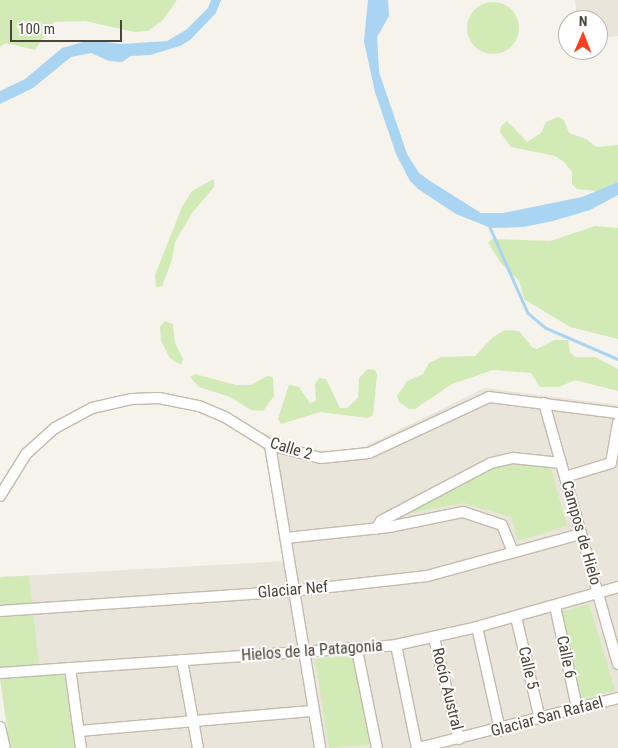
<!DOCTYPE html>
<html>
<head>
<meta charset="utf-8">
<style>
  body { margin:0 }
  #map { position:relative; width:618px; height:748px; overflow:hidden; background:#f6f3ec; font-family:"Roboto Condensed",sans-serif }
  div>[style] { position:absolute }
  .residential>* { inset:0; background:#eae5da }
  .green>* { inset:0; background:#d2eab5 }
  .round { border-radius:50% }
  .water>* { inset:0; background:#a9d4f2 }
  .stream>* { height:2.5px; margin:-1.25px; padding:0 1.25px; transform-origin:1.25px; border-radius:1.25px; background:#a9d4f2 }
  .roads { filter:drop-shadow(1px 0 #c2bbae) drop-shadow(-1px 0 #c2bbae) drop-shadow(0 1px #c2bbae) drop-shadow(0 -1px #c2bbae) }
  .minor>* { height:10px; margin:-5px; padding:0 5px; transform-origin:5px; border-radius:5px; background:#fff }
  span { translate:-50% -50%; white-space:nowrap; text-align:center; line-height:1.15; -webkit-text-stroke:4px #fff; paint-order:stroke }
  .street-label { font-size:16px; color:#4b4439 }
  .north { position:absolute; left:558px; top:10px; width:50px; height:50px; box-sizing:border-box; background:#fff; border:1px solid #b7b4b0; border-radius:50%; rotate:1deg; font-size:14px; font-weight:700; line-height:20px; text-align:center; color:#4b4439 }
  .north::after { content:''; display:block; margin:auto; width:18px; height:22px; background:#fc3f1d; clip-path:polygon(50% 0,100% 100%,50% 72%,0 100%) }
  .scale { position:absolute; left:10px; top:20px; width:112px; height:22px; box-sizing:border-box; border:2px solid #4b4439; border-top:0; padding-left:6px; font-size:15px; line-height:18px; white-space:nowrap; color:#4b4439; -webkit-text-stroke:4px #fff; paint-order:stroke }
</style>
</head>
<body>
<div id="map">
  <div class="residential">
    <div style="clip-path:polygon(575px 0,618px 0,618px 36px,598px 38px,598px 20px,577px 20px)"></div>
    <div style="clip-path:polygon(485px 388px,618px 405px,618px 748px,10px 748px,0 678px,0 577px,285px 561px,261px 432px,315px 451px,358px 450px)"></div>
  </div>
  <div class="green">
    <div style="clip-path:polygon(0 0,177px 0,163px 20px,148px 31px,135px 32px,85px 21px,54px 22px,35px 50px,6px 43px,0 47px)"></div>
    <div class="round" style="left:467px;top:2px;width:52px;height:52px"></div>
    <div style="clip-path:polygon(558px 117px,564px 120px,569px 133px,586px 139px,596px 147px,618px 145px,618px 182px,597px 191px,577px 189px,572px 184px,572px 172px,564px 162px,555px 156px,511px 147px,500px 132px,501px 126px,507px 121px,527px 142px,541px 133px,546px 122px)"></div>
    <div style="clip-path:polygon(214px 179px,214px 187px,192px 213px,175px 242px,172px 260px,162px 286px,156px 287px,155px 275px,182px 207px,192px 191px)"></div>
    <div style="clip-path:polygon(595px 226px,618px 228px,618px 339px,570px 327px,524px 299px,519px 281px,501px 263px,488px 243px,492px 239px,550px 241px)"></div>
    <div style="clip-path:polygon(165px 321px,173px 324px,175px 343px,183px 359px,181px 365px,170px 358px,161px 341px,160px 327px)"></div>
    <div style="clip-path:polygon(505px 330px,519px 331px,532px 347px,537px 349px,554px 340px,568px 340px,570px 352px,575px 357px,595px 357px,618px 369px,618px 391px,575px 380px,559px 387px,540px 387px,531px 373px,493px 370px,452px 384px,415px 409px,409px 409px,399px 402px,397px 396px,407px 381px,423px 374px,429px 363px,441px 357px,475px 356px,493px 337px)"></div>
    <div style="clip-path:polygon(368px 369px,375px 370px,377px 375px,373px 415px,368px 418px,320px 412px,281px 424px,278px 419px,289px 385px,299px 387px,310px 403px,316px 401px,315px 384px,319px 378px,326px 379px,340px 408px,347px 408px,358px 398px,359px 378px)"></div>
    <div style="clip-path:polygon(195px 374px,236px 385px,251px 385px,267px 376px,273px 377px,274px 396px,263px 411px,251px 410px,230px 397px,199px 387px,190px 377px)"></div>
    <div style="clip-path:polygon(498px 462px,550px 465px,567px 526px,518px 541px,511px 517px,464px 503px,395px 516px)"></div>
    <div style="clip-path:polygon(29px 576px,40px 673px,60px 672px,64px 676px,78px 748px,10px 748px,0 678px,0 577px)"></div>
    <div style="clip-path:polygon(589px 604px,615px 690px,579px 701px,560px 612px)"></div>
    <div style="clip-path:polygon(355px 656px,372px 744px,329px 748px,315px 659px)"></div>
  </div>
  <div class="water">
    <div style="clip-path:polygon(211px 0,221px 0,216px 13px,190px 40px,180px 46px,150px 55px,131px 56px,122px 62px,109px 61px,91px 53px,71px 57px,33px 88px,0 104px,0 91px,25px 79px,62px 48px,90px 40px,121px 44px,167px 41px,186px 30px,208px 8px)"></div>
    <div style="clip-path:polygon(368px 0,388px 0,389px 16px,377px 37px,379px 72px,407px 154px,419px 173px,430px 181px,481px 213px,503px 213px,582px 197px,618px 182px,618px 195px,590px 210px,553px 221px,523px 227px,491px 228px,456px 214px,418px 189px,410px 181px,396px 154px,375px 92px,364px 41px)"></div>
  </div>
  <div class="stream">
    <div style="left:489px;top:225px;width:96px;rotate:66.1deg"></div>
    <div style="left:528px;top:313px;width:23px;rotate:40deg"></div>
    <div style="left:546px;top:328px;width:78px;rotate:23.3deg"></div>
  </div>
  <div class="roads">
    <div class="minor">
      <div style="left:544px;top:403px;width:271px;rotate:74.2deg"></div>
      <div style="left:270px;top:445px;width:307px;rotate:80.6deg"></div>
      <div style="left:565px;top:477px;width:48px;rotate:-16.9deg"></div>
      <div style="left:611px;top:463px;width:41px;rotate:-80.1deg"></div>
      <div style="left:0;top:496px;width:49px;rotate:-58.2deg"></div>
      <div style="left:26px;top:454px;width:39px;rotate:-42deg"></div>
      <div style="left:55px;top:428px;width:42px;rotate:-28.4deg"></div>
      <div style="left:92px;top:408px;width:41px;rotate:-12.7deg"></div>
      <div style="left:132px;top:399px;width:27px;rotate:-2deg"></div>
      <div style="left:159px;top:398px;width:41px;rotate:11.3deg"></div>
      <div style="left:199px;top:406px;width:28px;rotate:23deg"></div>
      <div style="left:225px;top:417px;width:53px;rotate:31.9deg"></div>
      <div style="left:270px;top:445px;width:53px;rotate:14.3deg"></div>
      <div style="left:321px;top:458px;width:48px;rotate:-5.9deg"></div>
      <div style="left:369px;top:453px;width:132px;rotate:-25deg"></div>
      <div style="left:489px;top:397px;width:130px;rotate:7.1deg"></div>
      <div style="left:376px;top:529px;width:9px;rotate:-58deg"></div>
      <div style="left:381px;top:521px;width:124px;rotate:-27.8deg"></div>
      <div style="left:491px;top:463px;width:23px;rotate:-13deg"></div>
      <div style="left:513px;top:458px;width:48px;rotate:5.9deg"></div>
      <div style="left:286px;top:538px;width:104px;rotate:-6.1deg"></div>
      <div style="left:389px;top:527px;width:76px;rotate:-11.5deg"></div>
      <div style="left:463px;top:512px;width:41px;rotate:18.4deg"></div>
      <div style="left:502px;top:525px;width:29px;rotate:68deg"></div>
      <div style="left:555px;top:606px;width:104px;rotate:77.8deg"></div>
      <div style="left:0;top:611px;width:295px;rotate:-3.9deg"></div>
      <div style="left:294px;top:591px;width:134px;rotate:-6.4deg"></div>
      <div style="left:427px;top:576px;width:160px;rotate:-15.3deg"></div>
      <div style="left:516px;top:617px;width:105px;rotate:76.8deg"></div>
      <div style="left:477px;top:627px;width:106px;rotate:77.4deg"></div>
      <div style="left:434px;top:638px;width:104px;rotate:76.1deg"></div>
      <div style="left:396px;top:645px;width:105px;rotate:78.5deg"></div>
      <div style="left:357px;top:650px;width:100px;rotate:78.5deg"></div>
      <div style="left:182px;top:660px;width:89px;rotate:79.7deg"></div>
      <div style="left:70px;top:668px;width:81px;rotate:82.2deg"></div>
      <div style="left:0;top:673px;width:397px;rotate:-4deg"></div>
      <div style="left:396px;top:645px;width:83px;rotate:-12.5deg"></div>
      <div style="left:477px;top:627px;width:147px;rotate:-15.8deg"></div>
      <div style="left:0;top:727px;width:22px;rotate:77deg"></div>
      <div style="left:79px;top:731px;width:236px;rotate:-4.9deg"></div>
      <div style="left:418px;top:748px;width:206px;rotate:-14deg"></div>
    </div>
  </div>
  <div class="street-label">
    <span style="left:291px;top:449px;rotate:17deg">Calle 2</span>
    <span style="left:581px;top:533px;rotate:74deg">Campos de Hielo</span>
    <span style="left:293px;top:590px;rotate:-5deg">Glaciar Nef</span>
    <span style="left:312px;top:651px;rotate:-4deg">Hielos de la Patagonia</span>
    <span style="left:566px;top:657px;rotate:78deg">Calle 6</span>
    <span style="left:528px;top:668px;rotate:77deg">Calle 5</span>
    <span style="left:447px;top:689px;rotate:76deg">Rocío Austral</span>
    <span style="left:547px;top:717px;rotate:-15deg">Glaciar San Rafael</span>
  </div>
  <div class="north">N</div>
  <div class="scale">100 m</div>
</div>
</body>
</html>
